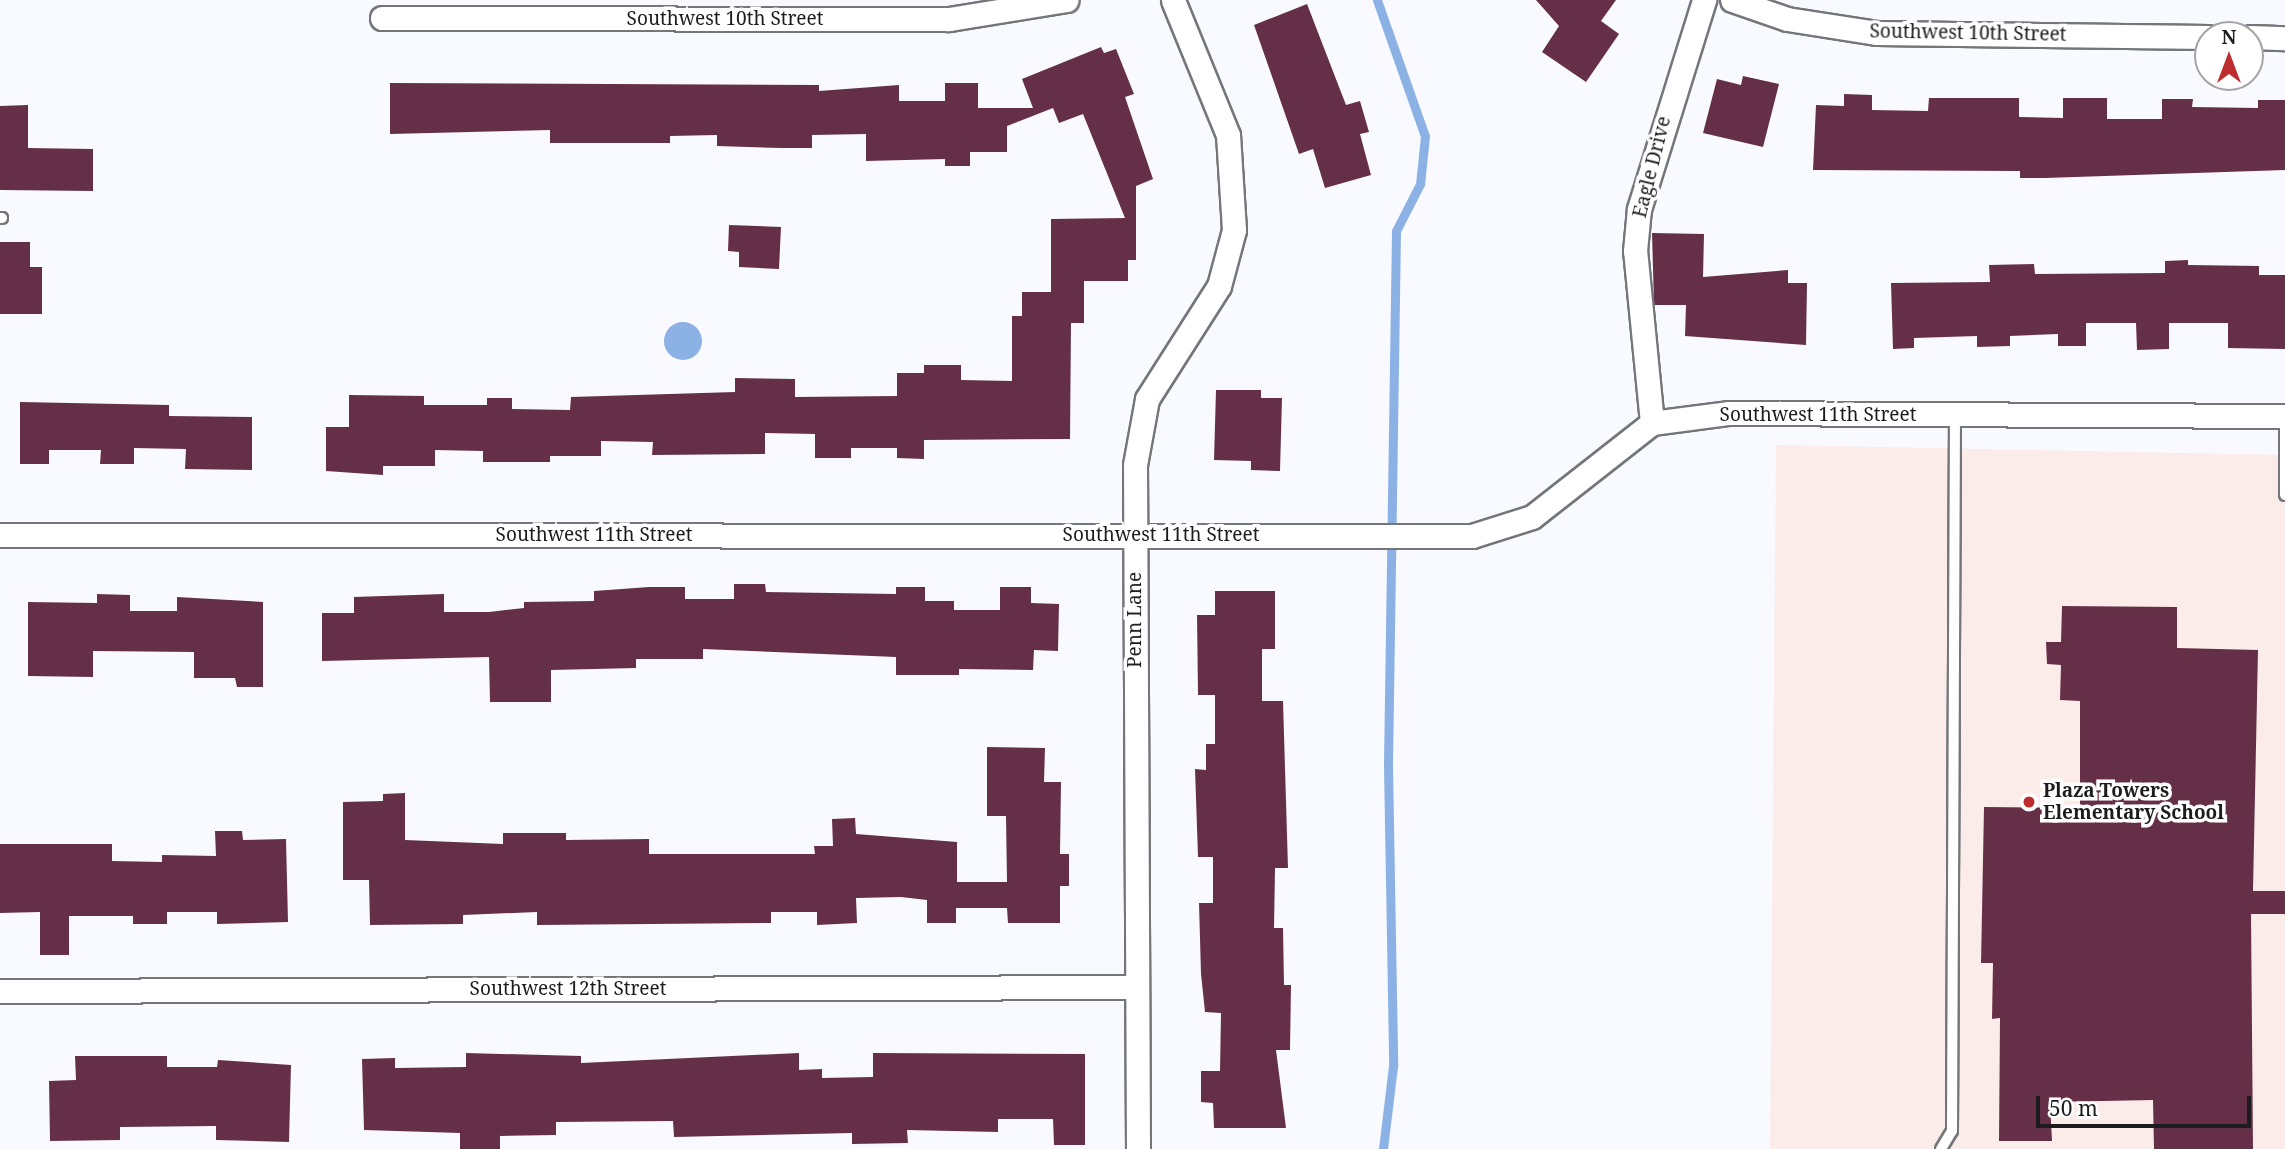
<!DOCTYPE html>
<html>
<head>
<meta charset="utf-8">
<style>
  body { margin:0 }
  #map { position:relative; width:2285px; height:1149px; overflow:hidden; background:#f8faff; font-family:"Noto Serif",serif }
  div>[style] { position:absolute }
  .education>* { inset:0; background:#fcece9 }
  .water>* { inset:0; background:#8cb1e4 }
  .round { border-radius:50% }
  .stream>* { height:9px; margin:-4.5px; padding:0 4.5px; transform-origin:4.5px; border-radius:4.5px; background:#8cb1e4 }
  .building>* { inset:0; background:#662f48 }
  .roads { filter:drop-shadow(2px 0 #74767a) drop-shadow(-2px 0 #74767a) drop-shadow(0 2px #74767a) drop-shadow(0 -2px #74767a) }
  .service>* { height:10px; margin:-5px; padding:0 5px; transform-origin:5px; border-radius:5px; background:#fff }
  .minor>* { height:23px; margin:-11.5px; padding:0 11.5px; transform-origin:11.5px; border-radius:11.5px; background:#fff }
  .dots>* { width:19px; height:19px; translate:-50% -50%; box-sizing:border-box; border:4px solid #fff; border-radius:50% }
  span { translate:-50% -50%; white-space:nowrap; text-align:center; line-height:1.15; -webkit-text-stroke:7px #fff; paint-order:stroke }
  .street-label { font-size:19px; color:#1c1c1e }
  .poi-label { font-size:19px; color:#1c1c1e; font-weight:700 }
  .left { translate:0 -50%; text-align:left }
  .north { position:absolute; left:2194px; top:21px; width:70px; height:70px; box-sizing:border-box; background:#fff; border:2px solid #a4a4a5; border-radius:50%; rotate:0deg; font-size:19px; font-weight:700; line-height:28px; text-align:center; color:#1c1c1e }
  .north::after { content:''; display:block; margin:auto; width:24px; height:32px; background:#bd2d30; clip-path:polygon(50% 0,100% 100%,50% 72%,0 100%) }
  .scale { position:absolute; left:2036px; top:1096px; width:215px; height:32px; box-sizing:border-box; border:4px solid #1c1c1e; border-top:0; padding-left:9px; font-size:21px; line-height:24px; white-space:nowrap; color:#1c1c1e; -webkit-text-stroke:5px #fff; paint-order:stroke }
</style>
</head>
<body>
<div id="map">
  <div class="education">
    <div style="clip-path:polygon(1776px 445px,2285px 455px,2285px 1149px,1770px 1149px)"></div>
  </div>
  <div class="water">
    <div class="round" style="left:664px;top:322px;width:38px;height:38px"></div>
  </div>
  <div class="stream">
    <div style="left:1377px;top:0;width:144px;rotate:70.6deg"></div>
    <div style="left:1425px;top:136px;width:48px;rotate:95.9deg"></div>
    <div style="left:1420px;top:184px;width:53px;rotate:117.1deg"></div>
    <div style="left:1396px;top:231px;width:535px;rotate:90.86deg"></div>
    <div style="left:1388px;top:766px;width:300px;rotate:89deg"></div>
    <div style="left:1393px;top:1066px;width:84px;rotate:96.9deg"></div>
  </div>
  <div class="building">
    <div style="clip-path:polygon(1536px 0,1616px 0,1601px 21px,1619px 34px,1586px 82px,1542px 52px,1559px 26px)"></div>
    <div style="clip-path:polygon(1307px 4px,1346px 105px,1360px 101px,1369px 132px,1360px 134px,1371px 175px,1325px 188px,1313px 149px,1299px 154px,1254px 25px)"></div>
    <div style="clip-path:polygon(1101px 47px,1104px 53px,1116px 49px,1134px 94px,1125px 97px,1153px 179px,1136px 186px,1136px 260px,1128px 260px,1128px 281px,1084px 281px,1084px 323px,1071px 323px,1070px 439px,924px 440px,924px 459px,897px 458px,897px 448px,851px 448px,851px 458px,815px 458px,815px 434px,765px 433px,765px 454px,652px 455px,653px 442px,601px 441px,601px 456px,550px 456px,550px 462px,483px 462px,483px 451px,435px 450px,435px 466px,383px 466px,383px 475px,326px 471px,326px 427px,349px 427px,349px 395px,424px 396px,424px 405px,487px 405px,487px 398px,512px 398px,512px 409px,570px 410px,571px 397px,735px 392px,735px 378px,795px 379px,795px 397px,897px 396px,897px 373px,924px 373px,924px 365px,961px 365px,961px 380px,1012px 381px,1012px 316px,1022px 316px,1022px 292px,1051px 292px,1051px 219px,1125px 218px,1083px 114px,1059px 123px,1053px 108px,1007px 126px,1007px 152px,970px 152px,970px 166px,945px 166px,945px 159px,866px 161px,866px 134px,812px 135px,812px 148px,781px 148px,717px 146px,717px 135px,670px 136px,670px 143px,550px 143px,550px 130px,390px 134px,390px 83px,819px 85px,819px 91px,899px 85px,899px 101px,945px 101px,945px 83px,978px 83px,978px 108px,1033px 108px,1022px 79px)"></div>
    <div style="clip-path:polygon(1743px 76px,1779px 84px,1763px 147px,1703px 133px,1717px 79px,1741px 85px)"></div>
    <div style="clip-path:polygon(1844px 94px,1872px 95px,1872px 110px,1928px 111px,1929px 98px,2019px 98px,2019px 117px,2063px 118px,2063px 98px,2107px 98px,2107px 119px,2162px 119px,2162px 99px,2193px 99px,2192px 107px,2258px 108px,2258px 100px,2285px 100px,2285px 170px,2045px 178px,2020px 178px,2020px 171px,1813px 170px,1816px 105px,1844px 106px)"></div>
    <div style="clip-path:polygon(28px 105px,28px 148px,93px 149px,93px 191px,0 190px,0 106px)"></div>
    <div style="clip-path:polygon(729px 225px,781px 227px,779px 269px,739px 267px,739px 252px,728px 251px)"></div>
    <div style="clip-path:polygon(1652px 233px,1704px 234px,1703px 277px,1788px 270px,1788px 283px,1807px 283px,1806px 345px,1685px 336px,1686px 305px,1654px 305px)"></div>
    <div style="clip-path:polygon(0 242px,30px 242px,30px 267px,42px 267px,42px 314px,0 314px)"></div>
    <div style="clip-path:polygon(2188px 260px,2188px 265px,2259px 266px,2259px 275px,2285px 275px,2285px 349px,2228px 348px,2228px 323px,2169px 323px,2169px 349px,2137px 350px,2136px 323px,2086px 323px,2086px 346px,2058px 346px,2058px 334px,2010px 336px,2010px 346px,1977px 347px,1977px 336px,1914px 338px,1914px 348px,1893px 349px,1891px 283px,1990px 282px,1989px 265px,2034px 264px,2035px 274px,2165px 273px,2165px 261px)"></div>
    <div style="clip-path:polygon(1216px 390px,1261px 390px,1261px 398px,1282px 398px,1280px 471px,1251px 470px,1251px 461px,1214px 460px)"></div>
    <div style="clip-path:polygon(20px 402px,169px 405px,169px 416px,252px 417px,252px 470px,185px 469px,186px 449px,134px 448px,134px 464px,100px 464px,101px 450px,49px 450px,49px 464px,20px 464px)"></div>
    <div style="clip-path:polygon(734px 584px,765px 584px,766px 592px,896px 594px,896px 587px,925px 587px,925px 601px,954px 601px,954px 610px,1000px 610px,1000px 587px,1031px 587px,1031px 603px,1059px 604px,1058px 651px,1034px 650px,1033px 670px,959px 669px,959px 675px,896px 675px,896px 657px,703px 649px,703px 659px,636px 659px,636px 668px,551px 670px,551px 702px,490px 702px,489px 657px,322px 661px,322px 613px,354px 613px,354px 597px,444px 594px,444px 612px,489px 612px,524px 608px,524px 602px,594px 601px,594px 591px,649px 587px,685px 587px,685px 599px,734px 599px)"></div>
    <div style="clip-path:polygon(1215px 591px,1275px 591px,1275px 649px,1262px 649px,1262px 701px,1283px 701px,1288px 868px,1275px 868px,1274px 928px,1283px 928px,1284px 985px,1291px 985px,1290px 1050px,1276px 1050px,1286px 1128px,1214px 1128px,1213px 1103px,1201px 1102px,1201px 1071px,1220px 1071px,1221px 1013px,1205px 1012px,1201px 974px,1199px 903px,1213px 903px,1213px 857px,1198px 857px,1195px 769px,1206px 770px,1206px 744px,1215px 744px,1215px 695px,1198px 695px,1197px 615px,1215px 615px)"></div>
    <div style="clip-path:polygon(97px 594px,130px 595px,130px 611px,177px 611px,177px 597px,263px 602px,263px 687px,237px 687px,235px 678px,194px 678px,194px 652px,93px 651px,93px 677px,28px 676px,28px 602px,97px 603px)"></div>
    <div style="clip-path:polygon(2062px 606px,2177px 607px,2177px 648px,2258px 650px,2253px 891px,2285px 891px,2285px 914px,2251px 914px,2253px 1149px,2154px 1149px,2153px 1100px,2050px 1102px,2052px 1141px,1999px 1141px,2000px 1018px,1992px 1019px,1993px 963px,1981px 963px,1984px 807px,2080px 808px,2080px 701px,2060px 700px,2061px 665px,2047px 664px,2046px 642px,2061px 642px)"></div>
    <div style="clip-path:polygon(987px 747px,1045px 748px,1044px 782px,1061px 782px,1060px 854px,1069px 854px,1069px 886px,1060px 886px,1060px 923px,1008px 923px,1007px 908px,956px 908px,956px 923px,927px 923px,927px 900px,901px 897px,856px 898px,857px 923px,817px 925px,817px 912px,771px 912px,771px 923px,537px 925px,537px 912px,463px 915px,463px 924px,370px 925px,369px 880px,343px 880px,343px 802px,383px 801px,383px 794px,405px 793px,405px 840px,503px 844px,503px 833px,566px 833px,566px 840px,649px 839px,649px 854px,815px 854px,814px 846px,833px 846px,832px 819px,855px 818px,856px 834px,957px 842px,957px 882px,1007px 882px,1006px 816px,987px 816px)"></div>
    <div style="clip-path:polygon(215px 831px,242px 831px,243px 840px,286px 839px,288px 922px,217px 924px,217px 912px,167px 912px,167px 924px,133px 924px,133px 916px,69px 916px,69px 955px,40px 955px,40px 912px,0 913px,0 844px,112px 844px,112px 861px,162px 862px,162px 855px,216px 856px)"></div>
    <div style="clip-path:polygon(466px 1053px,581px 1056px,581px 1063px,799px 1053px,799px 1070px,822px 1069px,822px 1078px,873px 1077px,873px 1053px,1085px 1054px,1085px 1145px,1054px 1145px,1053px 1119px,998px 1119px,998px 1132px,907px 1130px,908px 1143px,852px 1144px,852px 1133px,674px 1137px,673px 1121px,556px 1122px,556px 1135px,500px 1136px,500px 1149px,460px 1149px,460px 1133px,364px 1130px,362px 1059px,395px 1058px,395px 1068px,466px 1067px)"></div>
    <div style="clip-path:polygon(75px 1056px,167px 1056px,167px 1067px,217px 1067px,218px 1060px,291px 1065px,289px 1142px,216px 1140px,216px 1126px,120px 1127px,120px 1140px,50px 1141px,49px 1081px,76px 1080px)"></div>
  </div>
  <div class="roads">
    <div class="service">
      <div style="left:0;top:218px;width:2px"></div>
      <div style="left:2285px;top:427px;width:68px;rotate:90deg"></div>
      <div style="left:1941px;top:1149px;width:21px;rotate:-59deg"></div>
      <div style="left:1952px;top:1131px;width:715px;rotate:-89.76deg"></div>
    </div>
    <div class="minor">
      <div style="left:1732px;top:0;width:58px;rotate:19.1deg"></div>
      <div style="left:1787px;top:19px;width:90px;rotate:8.9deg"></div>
      <div style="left:1876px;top:33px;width:332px;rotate:0.7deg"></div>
      <div style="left:382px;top:18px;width:567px;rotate:0.1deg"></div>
      <div style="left:949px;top:19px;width:119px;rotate:-9.2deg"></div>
      <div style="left:2250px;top:37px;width:35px;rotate:2deg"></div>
      <div style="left:1652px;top:423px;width:173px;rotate:-95.6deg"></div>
      <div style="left:1635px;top:251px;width:42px;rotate:-84.6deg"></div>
      <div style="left:1639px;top:209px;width:219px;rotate:-72.7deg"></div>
      <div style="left:0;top:535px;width:1472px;rotate:0.04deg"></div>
      <div style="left:1472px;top:536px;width:63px;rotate:-17.6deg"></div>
      <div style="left:1532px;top:517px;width:152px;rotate:-38.1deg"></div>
      <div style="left:1652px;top:423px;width:78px;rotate:-7.4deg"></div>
      <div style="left:1729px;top:413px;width:556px;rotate:0.31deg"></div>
      <div style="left:0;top:991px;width:1136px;rotate:-0.2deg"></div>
      <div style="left:1138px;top:1149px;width:684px;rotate:-90.25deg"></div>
      <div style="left:1135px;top:465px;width:67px;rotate:-79.7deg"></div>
      <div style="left:1147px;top:399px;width:134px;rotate:-57.5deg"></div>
      <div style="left:1219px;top:286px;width:58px;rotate:-75deg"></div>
      <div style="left:1234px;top:230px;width:95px;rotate:-93.6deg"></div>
      <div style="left:1228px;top:135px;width:146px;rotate:-112.2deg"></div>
    </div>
  </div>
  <div class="dots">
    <div style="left:2029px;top:802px;background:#bd2d30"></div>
  </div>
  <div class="street-label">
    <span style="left:725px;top:19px">Southwest 10th Street</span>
    <span style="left:1968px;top:33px;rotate:1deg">Southwest 10th Street</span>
    <span style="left:1652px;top:167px;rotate:-76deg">Eagle Drive</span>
    <span style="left:1818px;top:415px">Southwest 11th Street</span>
    <span style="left:594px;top:535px">Southwest 11th Street</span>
    <span style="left:1161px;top:535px">Southwest 11th Street</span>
    <span style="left:1135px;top:620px;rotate:-90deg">Penn Lane</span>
    <span style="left:568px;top:989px">Southwest 12th Street</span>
  </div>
  <div class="poi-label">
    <span class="left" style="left:2043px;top:802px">Plaza Towers<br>Elementary School</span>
  </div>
  <div class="north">N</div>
  <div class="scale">50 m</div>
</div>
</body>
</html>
